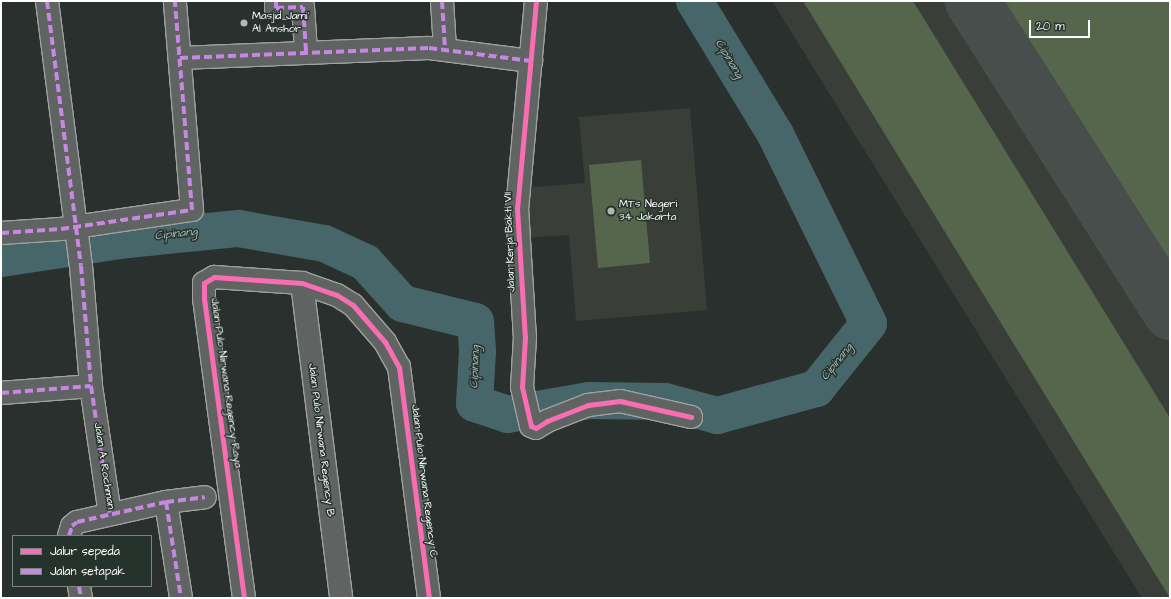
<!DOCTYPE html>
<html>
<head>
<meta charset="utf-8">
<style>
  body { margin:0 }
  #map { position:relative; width:1171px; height:599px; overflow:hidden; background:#29302d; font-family:"Architects Daughter",sans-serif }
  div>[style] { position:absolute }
  .built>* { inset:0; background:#393f38 }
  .green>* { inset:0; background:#56664d }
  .river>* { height:37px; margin:-18.5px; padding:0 18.5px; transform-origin:18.5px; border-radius:18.5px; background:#46666a }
  .taxiway>* { height:55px; margin:-27.5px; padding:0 27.5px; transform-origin:27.5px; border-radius:27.5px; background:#484e4b }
  .roads { filter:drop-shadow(1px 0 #9fa2a0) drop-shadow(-1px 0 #9fa2a0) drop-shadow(0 1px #9fa2a0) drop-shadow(0 -1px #9fa2a0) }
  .street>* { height:22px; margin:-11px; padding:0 11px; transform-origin:11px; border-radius:11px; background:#5f6362 }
  .quiet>* { height:4px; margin-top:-2px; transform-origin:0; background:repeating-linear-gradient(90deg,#c787e3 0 8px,transparent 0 12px) }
  .cycleway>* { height:5px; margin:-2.5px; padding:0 2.5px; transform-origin:2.5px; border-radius:2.5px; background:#f96db3 }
  .dots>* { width:11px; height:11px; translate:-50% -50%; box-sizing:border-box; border:2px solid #26332d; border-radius:50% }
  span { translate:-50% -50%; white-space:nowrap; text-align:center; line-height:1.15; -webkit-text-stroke:3px #26332d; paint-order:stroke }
  .poi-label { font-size:11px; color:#fff }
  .left { translate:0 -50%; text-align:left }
  .street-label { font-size:11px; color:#fff }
  .water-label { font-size:12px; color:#adbcbf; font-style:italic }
  .frame { position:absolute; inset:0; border:2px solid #fff; pointer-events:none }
  .legend { position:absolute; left:12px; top:535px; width:140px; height:52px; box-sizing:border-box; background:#26332d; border:1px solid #7d8581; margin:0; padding:5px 7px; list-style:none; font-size:12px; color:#fff }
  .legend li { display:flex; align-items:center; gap:8px; height:20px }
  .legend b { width:20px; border:1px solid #7d8581 }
  .scale { position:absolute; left:1029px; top:20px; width:61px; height:18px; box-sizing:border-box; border:2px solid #fff; border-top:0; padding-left:5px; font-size:12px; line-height:14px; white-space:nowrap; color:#fff; -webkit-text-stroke:3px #26332d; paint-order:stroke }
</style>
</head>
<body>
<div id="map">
  <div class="built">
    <div style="clip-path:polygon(772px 1px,1170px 1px,1170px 598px,1142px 598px)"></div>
    <div style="clip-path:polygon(690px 108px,707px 310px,576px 321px,569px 235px,522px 238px,522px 188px,585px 183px,579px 117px)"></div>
  </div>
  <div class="green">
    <div style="clip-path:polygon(803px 1px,913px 1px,1170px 418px,1170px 598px)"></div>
    <div style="clip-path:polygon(972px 1px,1170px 1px,1170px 312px)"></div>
    <div style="clip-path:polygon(641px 160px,650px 263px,598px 268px,589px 165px)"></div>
  </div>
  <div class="river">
    <div style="left:1px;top:258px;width:127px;rotate:-8.6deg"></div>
    <div style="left:127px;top:239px;width:112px;rotate:-5.7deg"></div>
    <div style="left:238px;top:228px;width:87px;rotate:9.9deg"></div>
    <div style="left:324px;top:243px;width:45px;rotate:24.9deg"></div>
    <div style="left:365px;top:262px;width:55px;rotate:47.9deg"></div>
    <div style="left:402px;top:303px;width:75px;rotate:13.9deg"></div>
    <div style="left:475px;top:321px;width:30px;rotate:86deg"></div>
    <div style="left:477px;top:351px;width:52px;rotate:93.3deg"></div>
    <div style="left:474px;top:403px;width:35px;rotate:18deg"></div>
    <div style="left:507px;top:414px;width:83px;rotate:-9.7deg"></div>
    <div style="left:589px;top:400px;width:76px;rotate:0.8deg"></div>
    <div style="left:665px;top:401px;width:54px;rotate:15.1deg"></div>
    <div style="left:717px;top:415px;width:103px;rotate:-15.3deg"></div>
    <div style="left:816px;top:388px;width:83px;rotate:-51.3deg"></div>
    <div style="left:868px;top:323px;width:211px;rotate:-116.2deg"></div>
    <div style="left:775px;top:134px;width:156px;rotate:-121.3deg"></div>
  </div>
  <div class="taxiway">
    <div style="left:972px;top:1px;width:369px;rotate:57.5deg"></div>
  </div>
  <div class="roads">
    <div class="street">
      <div style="left:47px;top:1px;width:267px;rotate:82.7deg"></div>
      <div style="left:81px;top:266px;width:120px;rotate:85.2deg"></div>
      <div style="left:91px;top:386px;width:129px;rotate:81.6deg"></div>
      <div style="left:276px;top:1px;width:7px;rotate:90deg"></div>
      <div style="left:276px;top:8px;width:27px;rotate:-2deg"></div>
      <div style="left:303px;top:7px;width:44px;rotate:86.1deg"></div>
      <div style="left:442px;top:1px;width:48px;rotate:86.4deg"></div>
      <div style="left:536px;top:1px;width:208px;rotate:95.2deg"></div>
      <div style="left:517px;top:208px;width:129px;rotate:86.5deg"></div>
      <div style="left:525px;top:337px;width:50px;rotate:93.4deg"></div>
      <div style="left:522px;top:387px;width:40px;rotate:77deg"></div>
      <div style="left:531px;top:426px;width:5px;rotate:22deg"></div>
      <div style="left:536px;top:428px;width:13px;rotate:-32deg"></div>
      <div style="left:547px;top:421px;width:44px;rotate:-21.3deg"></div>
      <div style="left:588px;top:405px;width:32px;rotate:-7deg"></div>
      <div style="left:620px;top:401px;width:73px;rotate:12.7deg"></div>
      <div style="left:180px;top:58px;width:249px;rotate:-2.3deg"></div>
      <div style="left:429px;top:48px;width:103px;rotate:7.3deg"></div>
      <div style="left:1px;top:233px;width:60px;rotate:-3.8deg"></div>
      <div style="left:61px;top:229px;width:132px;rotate:-8.3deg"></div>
      <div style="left:192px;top:210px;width:210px;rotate:-94.7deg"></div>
      <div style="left:302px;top:283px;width:317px;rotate:82.9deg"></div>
      <div style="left:1px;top:393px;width:90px;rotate:-4.4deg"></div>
      <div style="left:166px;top:502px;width:97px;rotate:81.1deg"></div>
      <div style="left:69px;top:536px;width:10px;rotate:-73deg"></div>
      <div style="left:72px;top:526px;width:6px;rotate:-39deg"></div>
      <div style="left:77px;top:522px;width:91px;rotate:-12.7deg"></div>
      <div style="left:166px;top:502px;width:39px;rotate:-7deg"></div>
      <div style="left:79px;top:586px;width:12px;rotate:81deg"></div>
      <div style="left:244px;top:598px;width:302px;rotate:-97.6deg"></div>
      <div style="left:204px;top:299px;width:16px;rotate:-90deg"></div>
      <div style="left:204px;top:283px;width:12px;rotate:-31deg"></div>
      <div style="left:214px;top:277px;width:88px;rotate:3.9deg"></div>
      <div style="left:302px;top:283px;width:37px;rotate:19deg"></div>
      <div style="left:337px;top:295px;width:19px;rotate:32deg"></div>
      <div style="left:353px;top:305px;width:49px;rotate:49.1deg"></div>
      <div style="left:385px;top:342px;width:29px;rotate:61deg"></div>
      <div style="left:399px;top:367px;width:233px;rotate:82.6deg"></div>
    </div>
  </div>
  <div class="quiet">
    <div style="left:47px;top:1px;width:267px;rotate:82.7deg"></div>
    <div style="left:81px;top:266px;width:120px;rotate:85.2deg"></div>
    <div style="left:91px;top:386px;width:129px;rotate:81.6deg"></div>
    <div style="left:276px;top:1px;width:7px;rotate:90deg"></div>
    <div style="left:276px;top:8px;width:27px;rotate:-2deg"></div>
    <div style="left:303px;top:7px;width:44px;rotate:86.1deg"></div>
    <div style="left:442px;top:1px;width:48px;rotate:86.4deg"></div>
    <div style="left:180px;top:58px;width:249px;rotate:-2.3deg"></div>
    <div style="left:429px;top:48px;width:103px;rotate:7.3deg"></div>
    <div style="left:1px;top:233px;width:60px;rotate:-3.8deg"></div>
    <div style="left:61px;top:229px;width:132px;rotate:-8.3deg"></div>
    <div style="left:192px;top:210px;width:210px;rotate:-94.7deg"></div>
    <div style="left:1px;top:393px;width:90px;rotate:-4.4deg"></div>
    <div style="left:166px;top:502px;width:97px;rotate:81.1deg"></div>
    <div style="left:69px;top:536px;width:10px;rotate:-73deg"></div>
    <div style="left:72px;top:526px;width:6px;rotate:-39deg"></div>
    <div style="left:77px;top:522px;width:91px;rotate:-12.7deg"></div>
    <div style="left:166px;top:502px;width:39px;rotate:-7deg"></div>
    <div style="left:79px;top:586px;width:12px;rotate:81deg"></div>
  </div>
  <div class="cycleway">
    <div style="left:536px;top:1px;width:208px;rotate:95.2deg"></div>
    <div style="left:517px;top:208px;width:129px;rotate:86.5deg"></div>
    <div style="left:525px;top:337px;width:50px;rotate:93.4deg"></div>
    <div style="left:522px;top:387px;width:40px;rotate:77deg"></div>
    <div style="left:531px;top:426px;width:5px;rotate:22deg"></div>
    <div style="left:536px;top:428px;width:13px;rotate:-32deg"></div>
    <div style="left:547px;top:421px;width:44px;rotate:-21.3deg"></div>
    <div style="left:588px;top:405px;width:32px;rotate:-7deg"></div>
    <div style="left:620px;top:401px;width:73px;rotate:12.7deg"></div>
    <div style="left:244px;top:598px;width:302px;rotate:-97.6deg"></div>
    <div style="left:204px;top:299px;width:16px;rotate:-90deg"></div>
    <div style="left:204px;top:283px;width:12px;rotate:-31deg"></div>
    <div style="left:214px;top:277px;width:88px;rotate:3.9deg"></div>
    <div style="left:302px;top:283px;width:37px;rotate:19deg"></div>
    <div style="left:337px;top:295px;width:19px;rotate:32deg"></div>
    <div style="left:353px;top:305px;width:49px;rotate:49.1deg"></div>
    <div style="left:385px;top:342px;width:29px;rotate:61deg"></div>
    <div style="left:399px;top:367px;width:233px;rotate:82.6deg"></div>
  </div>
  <div class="dots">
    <div style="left:244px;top:23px;background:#b4b7b6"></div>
    <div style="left:611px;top:211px;background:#b4b7b6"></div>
  </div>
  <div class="poi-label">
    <span class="left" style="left:252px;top:23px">Masjid Jami'<br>Al Anshor</span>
    <span class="left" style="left:619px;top:211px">MTs Negeri<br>34 Jakarta</span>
  </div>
  <div class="street-label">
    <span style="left:510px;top:242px;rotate:-92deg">Jalan Kerja Bakti VII</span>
    <span style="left:226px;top:383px;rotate:82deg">Jalan Pulo Nirwana Regency Raya</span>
    <span style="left:321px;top:440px;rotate:83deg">Jalan Pulo Nirwana Regency B</span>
    <span style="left:104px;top:466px;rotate:81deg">Jalan A. Rochman</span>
    <span style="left:424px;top:481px;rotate:83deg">Jalan Pulo Nirwana Regency C</span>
  </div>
  <div class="water-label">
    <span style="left:729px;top:59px;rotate:59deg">Cipinang</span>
    <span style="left:176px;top:234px;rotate:-6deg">Cipinang</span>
    <span style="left:837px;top:362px;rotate:-51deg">Cipinang</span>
    <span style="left:475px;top:367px;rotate:-88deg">Cipinang</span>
  </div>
  <div class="frame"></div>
  <ul class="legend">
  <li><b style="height:5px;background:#f96db3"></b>Jalur sepeda</li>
  <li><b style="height:5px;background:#c787e3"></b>Jalan setapak</li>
  </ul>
  <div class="scale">20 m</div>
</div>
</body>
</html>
